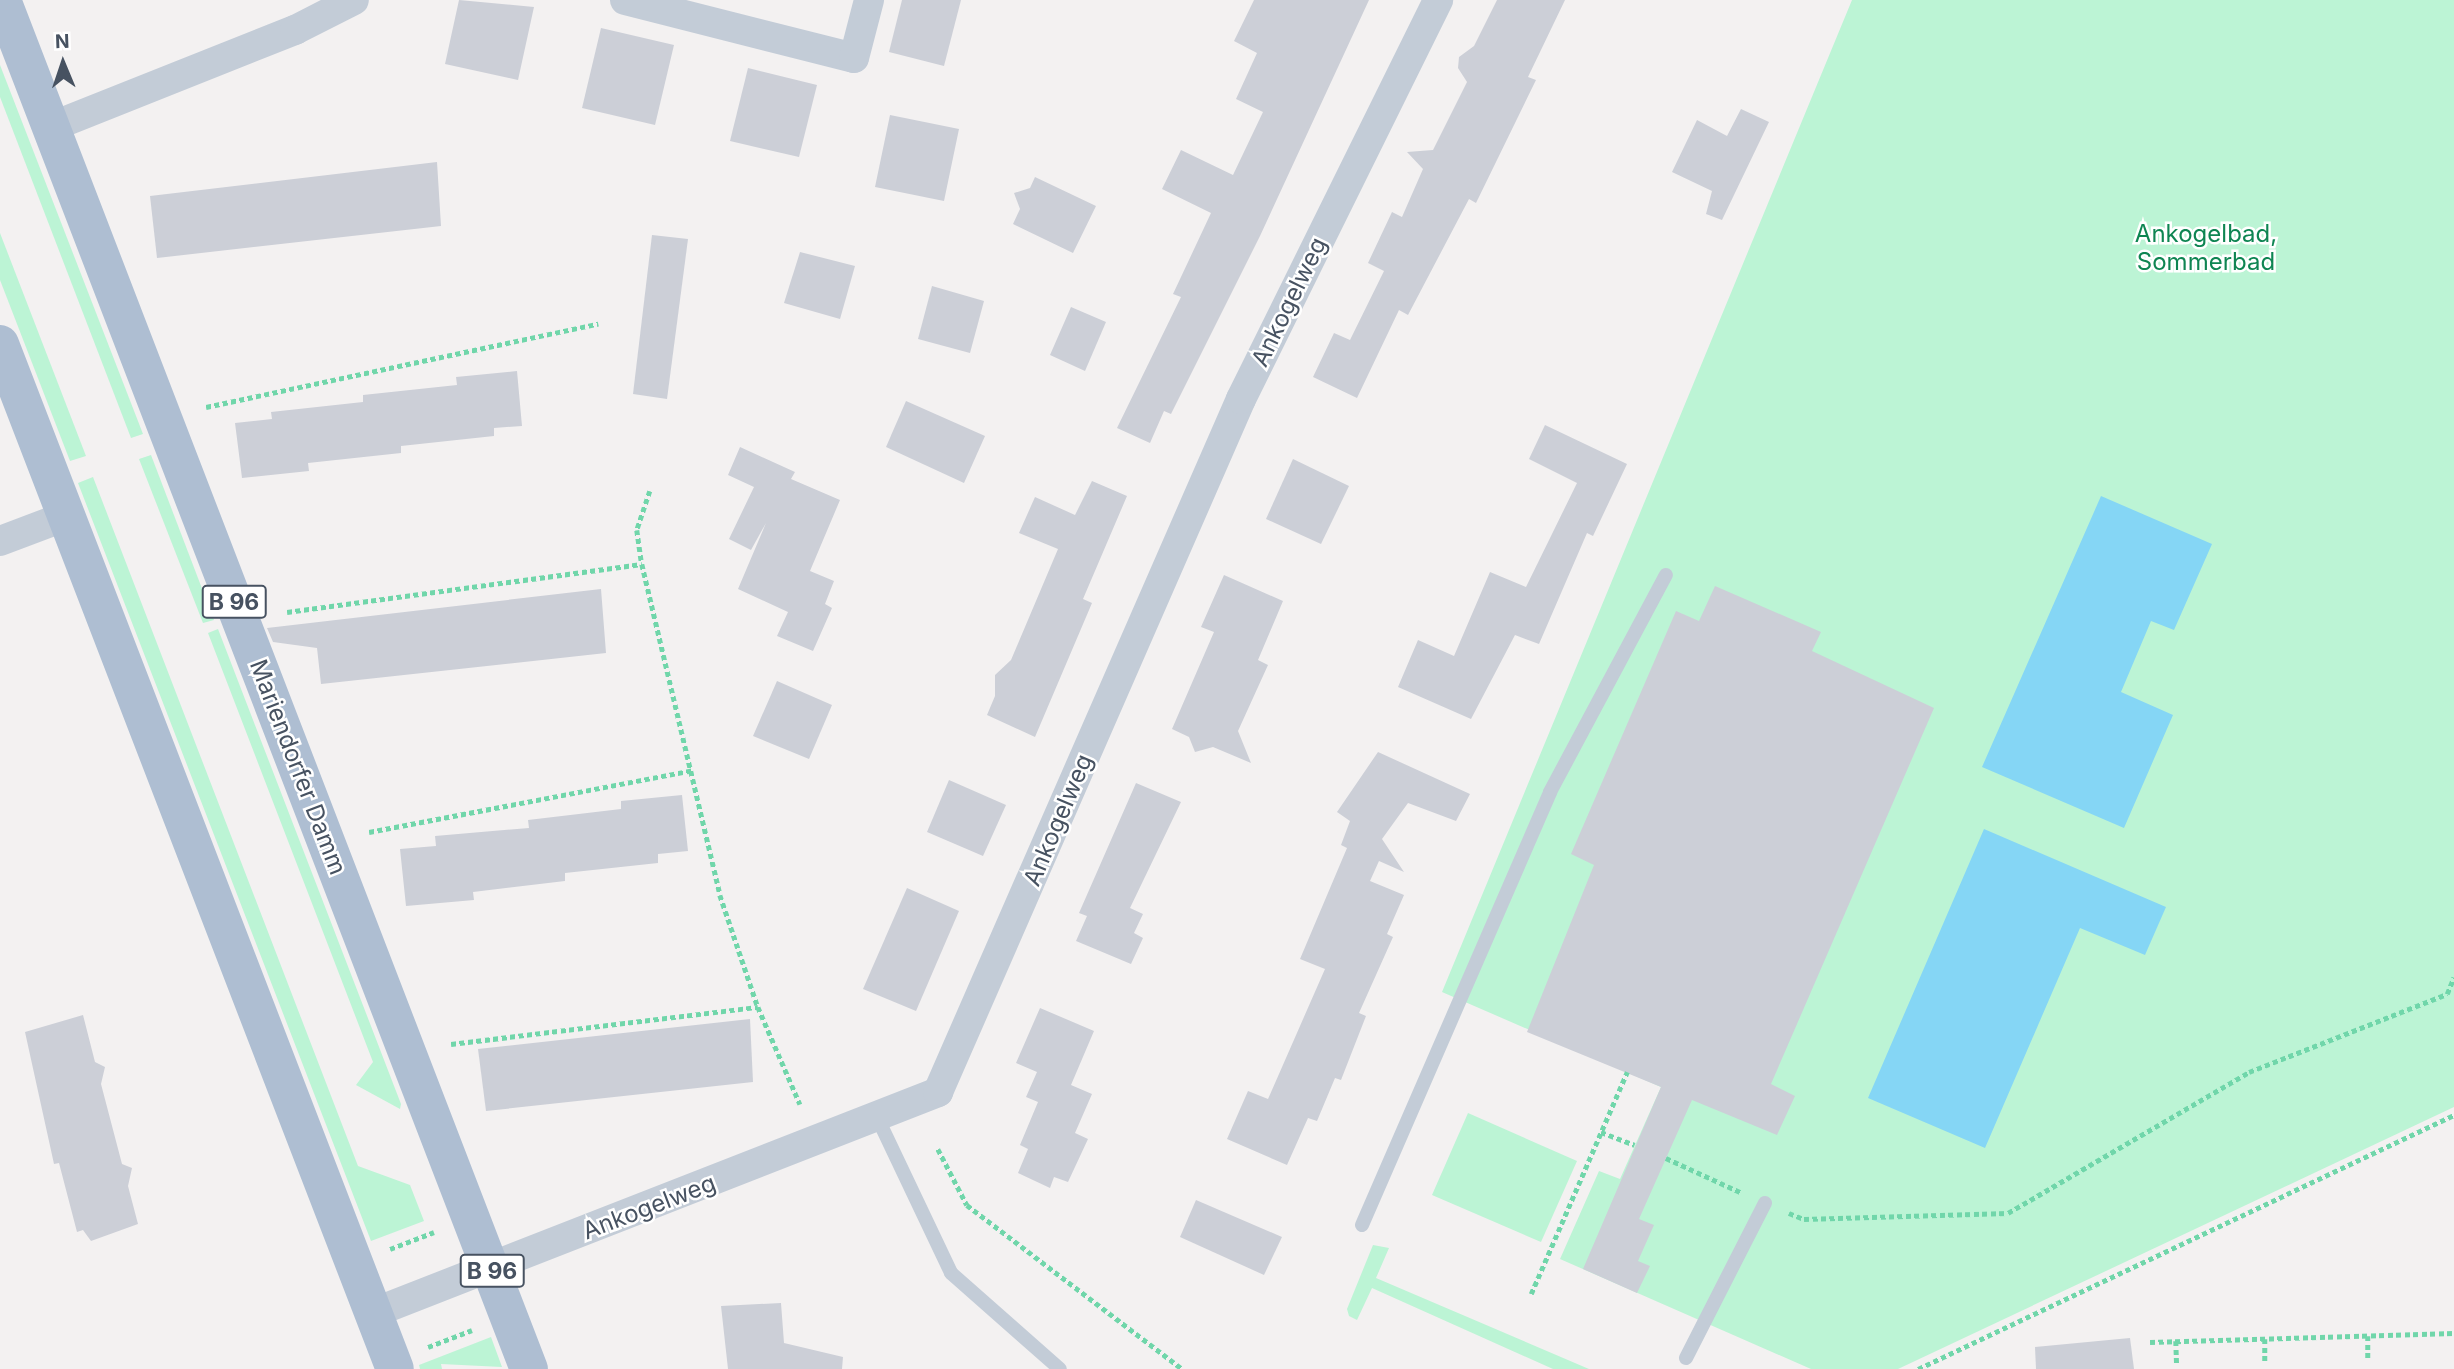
<!DOCTYPE html>
<html>
<head>
<meta charset="utf-8">
<style>
  body { margin:0 }
  #map { position:relative; width:2454px; height:1369px; overflow:hidden; background:#f3f1f1; font-family:Inter,sans-serif }
  div>[style] { position:absolute }
  .green>* { inset:0; background:#bcf4d5 }
  .water>* { inset:0; background:#85d6f5 }
  .building>* { inset:0; background:#cccfd7 }
  .path>* { height:4.5px; margin-top:-2.25px; transform-origin:0; background:repeating-linear-gradient(90deg,#70d6aa 0 5px,transparent 0 8.5px) }
  .service>* { height:14px; margin:-7px; padding:0 7px; transform-origin:7px; border-radius:7px; background:#c3ccd7 }
  .minor>* { height:30px; margin:-15px; padding:0 15px; transform-origin:15px; border-radius:15px; background:#c3ccd7 }
  .primary>* { height:38px; margin:-19px; padding:0 19px; transform-origin:19px; border-radius:19px; background:#aebed2 }
  span { translate:-50% -50%; white-space:nowrap; text-align:center; line-height:1.15; -webkit-text-stroke:5px #fff; paint-order:stroke }
  .shield-label span { padding:2px 5px; background:#fff; border:2px solid; border-radius:5px; -webkit-text-stroke-width:0 }
  .shield-label { font-size:23px; color:#475261; font-weight:700 }
  .park-label { font-size:24px; color:#0e8552 }
  .street-label { font-size:24px; color:#475261 }
  .north { position:absolute; left:28px; top:28px; width:70px; height:70px; -webkit-text-stroke:5px #fff; paint-order:stroke; rotate:358deg; font-size:19px; font-weight:700; line-height:28px; text-align:center; color:#475261 }
  .north::after { content:''; display:block; margin:auto; width:24px; height:32px; background:#475261; clip-path:polygon(50% 0,100% 100%,50% 72%,0 100%) }
</style>
</head>
<body>
<div id="map">
  <div class="green">
    <div style="clip-path:polygon(1852px 0,2454px 0,2454px 1107px,1898px 1369px,1811px 1369px,1560px 1259px,1599px 1171px,1620px 1179px,1661px 1087px,1442px 992px)"></div>
    <div style="clip-path:polygon(0 65px,143px 434px,131px 438px,0 97px)"></div>
    <div style="clip-path:polygon(0 233px,86px 456px,70px 461px,0 280px)"></div>
    <div style="clip-path:polygon(151px 455px,214px 620px,203px 623px,139px 459px)"></div>
    <div style="clip-path:polygon(93px 477px,358px 1166px,410px 1185px,424px 1221px,371px 1241px,78px 483px)"></div>
    <div style="clip-path:polygon(218px 629px,401px 1104px,400px 1109px,356px 1085px,373px 1062px,208px 633px)"></div>
    <div style="clip-path:polygon(1468px 1113px,1577px 1161px,1541px 1242px,1432px 1195px)"></div>
    <div style="clip-path:polygon(1373px 1245px,1389px 1248px,1376px 1278px,1589px 1369px,1553px 1369px,1372px 1288px,1357px 1320px,1349px 1316px,1347px 1309px)"></div>
    <div style="clip-path:polygon(491px 1337px,502px 1367px,441px 1364px,442px 1369px,420px 1369px,419px 1365px)"></div>
  </div>
  <div class="water">
    <div style="clip-path:polygon(2101px 496px,2212px 544px,2174px 630px,2151px 621px,2121px 692px,2173px 715px,2124px 828px,1982px 767px)"></div>
    <div style="clip-path:polygon(1984px 829px,2166px 907px,2145px 955px,2080px 928px,1985px 1148px,1868px 1098px)"></div>
  </div>
  <div class="building">
    <div style="clip-path:polygon(459px 0,534px 7px,518px 80px,445px 64px)"></div>
    <div style="clip-path:polygon(902px 0,961px 0,944px 66px,889px 52px)"></div>
    <div style="clip-path:polygon(1254px 0,1369px 0,1260px 236px,1171px 414px,1164px 411px,1150px 443px,1117px 428px,1181px 297px,1173px 294px,1211px 213px,1162px 189px,1181px 150px,1233px 175px,1263px 112px,1236px 99px,1257px 53px,1234px 41px)"></div>
    <div style="clip-path:polygon(1497px 0,1565px 0,1528px 77px,1536px 80px,1476px 203px,1469px 199px,1408px 315px,1399px 310px,1357px 398px,1313px 377px,1334px 333px,1350px 340px,1384px 271px,1368px 263px,1392px 212px,1402px 217px,1423px 169px,1407px 152px,1433px 150px,1467px 82px,1458px 68px,1459px 57px,1474px 46px)"></div>
    <div style="clip-path:polygon(601px 28px,674px 45px,655px 125px,582px 108px)"></div>
    <div style="clip-path:polygon(748px 68px,817px 85px,799px 157px,730px 141px)"></div>
    <div style="clip-path:polygon(1741px 109px,1769px 122px,1722px 220px,1706px 214px,1712px 191px,1672px 172px,1697px 120px,1727px 136px)"></div>
    <div style="clip-path:polygon(890px 115px,959px 129px,944px 201px,875px 187px)"></div>
    <div style="clip-path:polygon(437px 162px,441px 226px,157px 258px,150px 196px)"></div>
    <div style="clip-path:polygon(1035px 177px,1096px 206px,1073px 253px,1013px 224px,1020px 209px,1014px 193px,1030px 188px)"></div>
    <div style="clip-path:polygon(652px 235px,688px 239px,667px 399px,633px 394px)"></div>
    <div style="clip-path:polygon(800px 252px,855px 266px,840px 319px,784px 303px)"></div>
    <div style="clip-path:polygon(932px 286px,984px 301px,970px 353px,918px 339px)"></div>
    <div style="clip-path:polygon(1071px 307px,1106px 322px,1085px 371px,1050px 355px)"></div>
    <div style="clip-path:polygon(517px 371px,522px 426px,494px 428px,494px 436px,401px 446px,401px 453px,308px 463px,309px 471px,242px 478px,235px 423px,272px 419px,271px 412px,363px 402px,363px 395px,457px 385px,456px 377px)"></div>
    <div style="clip-path:polygon(906px 401px,985px 436px,964px 483px,886px 447px)"></div>
    <div style="clip-path:polygon(1545px 425px,1627px 464px,1593px 536px,1587px 533px,1539px 644px,1515px 635px,1471px 719px,1398px 687px,1418px 640px,1454px 656px,1490px 572px,1526px 587px,1577px 483px,1529px 459px)"></div>
    <div style="clip-path:polygon(740px 447px,795px 472px,791px 479px,840px 500px,810px 571px,834px 581px,825px 604px,832px 608px,813px 651px,777px 636px,788px 612px,738px 589px,766px 523px,751px 550px,729px 539px,754px 487px,728px 475px)"></div>
    <div style="clip-path:polygon(1293px 459px,1349px 486px,1321px 544px,1266px 519px)"></div>
    <div style="clip-path:polygon(1092px 481px,1127px 496px,1083px 599px,1092px 603px,1035px 737px,987px 715px,995px 696px,995px 675px,1011px 660px,1058px 549px,1019px 533px,1035px 497px,1075px 515px)"></div>
    <div style="clip-path:polygon(1224px 575px,1283px 601px,1258px 660px,1268px 665px,1238px 731px,1251px 763px,1213px 747px,1195px 752px,1189px 737px,1172px 729px,1214px 632px,1201px 627px)"></div>
    <div style="clip-path:polygon(1715px 586px,1821px 632px,1812px 651px,1934px 708px,1771px 1084px,1795px 1096px,1777px 1135px,1692px 1100px,1639px 1219px,1654px 1225px,1638px 1261px,1650px 1266px,1637px 1293px,1583px 1269px,1661px 1087px,1527px 1032px,1594px 865px,1571px 854px,1676px 611px,1699px 621px)"></div>
    <div style="clip-path:polygon(601px 589px,606px 653px,321px 684px,317px 648px,273px 642px,267px 628px)"></div>
    <div style="clip-path:polygon(777px 681px,832px 705px,809px 759px,753px 736px)"></div>
    <div style="clip-path:polygon(1378px 752px,1470px 794px,1456px 821px,1408px 803px,1382px 839px,1404px 872px,1379px 861px,1370px 881px,1404px 895px,1387px 934px,1393px 937px,1359px 1013px,1366px 1016px,1341px 1080px,1335px 1078px,1317px 1121px,1308px 1118px,1287px 1165px,1227px 1139px,1248px 1091px,1268px 1099px,1325px 969px,1300px 959px,1347px 848px,1341px 845px,1350px 821px,1337px 812px)"></div>
    <div style="clip-path:polygon(949px 780px,1006px 805px,983px 856px,927px 832px)"></div>
    <div style="clip-path:polygon(1136px 783px,1181px 802px,1130px 908px,1143px 914px,1134px 933px,1143px 938px,1131px 964px,1076px 941px,1087px 916px,1079px 913px)"></div>
    <div style="clip-path:polygon(682px 795px,688px 851px,658px 854px,658px 863px,565px 873px,565px 881px,473px 892px,474px 900px,406px 906px,400px 849px,436px 846px,435px 836px,529px 828px,528px 820px,621px 809px,621px 801px)"></div>
    <div style="clip-path:polygon(907px 888px,959px 911px,916px 1011px,863px 989px)"></div>
    <div style="clip-path:polygon(1040px 1008px,1094px 1031px,1071px 1085px,1092px 1094px,1075px 1133px,1088px 1139px,1068px 1182px,1054px 1177px,1050px 1188px,1018px 1173px,1028px 1149px,1020px 1145px,1038px 1102px,1026px 1097px,1037px 1072px,1016px 1063px)"></div>
    <div style="clip-path:polygon(83px 1015px,95px 1062px,105px 1067px,101px 1084px,122px 1164px,132px 1168px,128px 1186px,138px 1224px,91px 1241px,83px 1230px,77px 1232px,59px 1163px,54px 1164px,25px 1032px)"></div>
    <div style="clip-path:polygon(750px 1019px,753px 1082px,486px 1111px,478px 1049px)"></div>
    <div style="clip-path:polygon(1196px 1200px,1282px 1237px,1264px 1275px,1180px 1237px)"></div>
    <div style="clip-path:polygon(781px 1303px,784px 1343px,843px 1357px,842px 1369px,728px 1369px,721px 1306px)"></div>
    <div style="clip-path:polygon(2130px 1338px,2134px 1369px,2036px 1369px,2035px 1347px)"></div>
  </div>
  <div class="path">
    <div style="left:206px;top:407px;width:401px;rotate:-12deg"></div>
    <div style="left:650px;top:491px;width:41px;rotate:108.4deg"></div>
    <div style="left:637px;top:530px;width:34px;rotate:82deg"></div>
    <div style="left:642px;top:564px;width:340px;rotate:76.7deg"></div>
    <div style="left:720px;top:895px;width:118px;rotate:71.3deg"></div>
    <div style="left:758px;top:1007px;width:106px;rotate:66.6deg"></div>
    <div style="left:287px;top:612px;width:358px;rotate:-7.7deg"></div>
    <div style="left:369px;top:832px;width:330px;rotate:-10.8deg"></div>
    <div style="left:451px;top:1044px;width:309px;rotate:-6.9deg"></div>
    <div style="left:1601px;top:1132px;width:36px;rotate:21deg"></div>
    <div style="left:938px;top:1149px;width:63px;rotate:62.6deg"></div>
    <div style="left:967px;top:1205px;width:270px;rotate:37.3deg"></div>
    <div style="left:1666px;top:1158px;width:84px;rotate:24.7deg"></div>
    <div style="left:1789px;top:1213px;width:16px;rotate:22deg"></div>
    <div style="left:1804px;top:1219px;width:204px;rotate:-1.7deg"></div>
    <div style="left:2008px;top:1213px;width:279px;rotate:-30.3deg"></div>
    <div style="left:2249px;top:1072px;width:213px;rotate:-21.5deg"></div>
    <div style="left:2447px;top:994px;width:18px;rotate:-68deg"></div>
    <div style="left:390px;top:1249px;width:47px;rotate:-21.1deg"></div>
    <div style="left:1531px;top:1294px;width:242px;rotate:-66.6deg"></div>
    <div style="left:2368px;top:1336px;width:22px;rotate:90deg"></div>
    <div style="left:2265px;top:1339px;width:23px;rotate:90deg"></div>
    <div style="left:2176px;top:1341px;width:25px;rotate:88deg"></div>
    <div style="left:2150px;top:1342px;width:304px;rotate:-1.7deg"></div>
    <div style="left:428px;top:1347px;width:47px;rotate:-21.1deg"></div>
    <div style="left:1918px;top:1369px;width:593px;rotate:-25.36deg"></div>
  </div>
  <div class="service">
    <div style="left:878px;top:1119px;width:170px;rotate:64.6deg"></div>
    <div style="left:951px;top:1273px;width:145px;rotate:41.4deg"></div>
    <div style="left:1362px;top:1225px;width:472px;rotate:-66.5deg"></div>
    <div style="left:1550px;top:792px;width:246px;rotate:-61.9deg"></div>
    <div style="left:1686px;top:1358px;width:174px;rotate:-63deg"></div>
  </div>
  <div class="minor">
    <div style="left:625px;top:0;width:236px;rotate:14.2deg"></div>
    <div style="left:854px;top:58px;width:60px;rotate:-75.5deg"></div>
    <div style="left:51px;top:127px;width:263px;rotate:-21.7deg"></div>
    <div style="left:295px;top:30px;width:66px;rotate:-27deg"></div>
    <div style="left:0;top:541px;width:71px;rotate:-20.7deg"></div>
    <div style="left:373px;top:1313px;width:607px;rotate:-21.36deg"></div>
    <div style="left:938px;top:1092px;width:756px;rotate:-66.38deg"></div>
    <div style="left:1241px;top:399px;width:445px;rotate:-63.7deg"></div>
  </div>
  <div class="primary">
    <div style="left:2px;top:0;width:1467px;rotate:68.95deg"></div>
    <div style="left:0;top:344px;width:1098px;rotate:68.93deg"></div>
  </div>
  <div class="shield-label">
    <span style="left:234px;top:602px">B 96</span>
    <span style="left:492px;top:1271px">B 96</span>
  </div>
  <div class="park-label">
    <span style="left:2206px;top:248px">Ankogelbad,<br>Sommerbad</span>
  </div>
  <div class="street-label">
    <span style="left:1289px;top:302px;rotate:-64deg">Ankogelweg</span>
    <span style="left:298px;top:767px;rotate:69deg">Mariendorfer Damm</span>
    <span style="left:1058px;top:820px;rotate:-67deg">Ankogelweg</span>
    <span style="left:649px;top:1207px;rotate:-21deg">Ankogelweg</span>
  </div>
  <div class="north">N</div>
</div>
</body>
</html>
